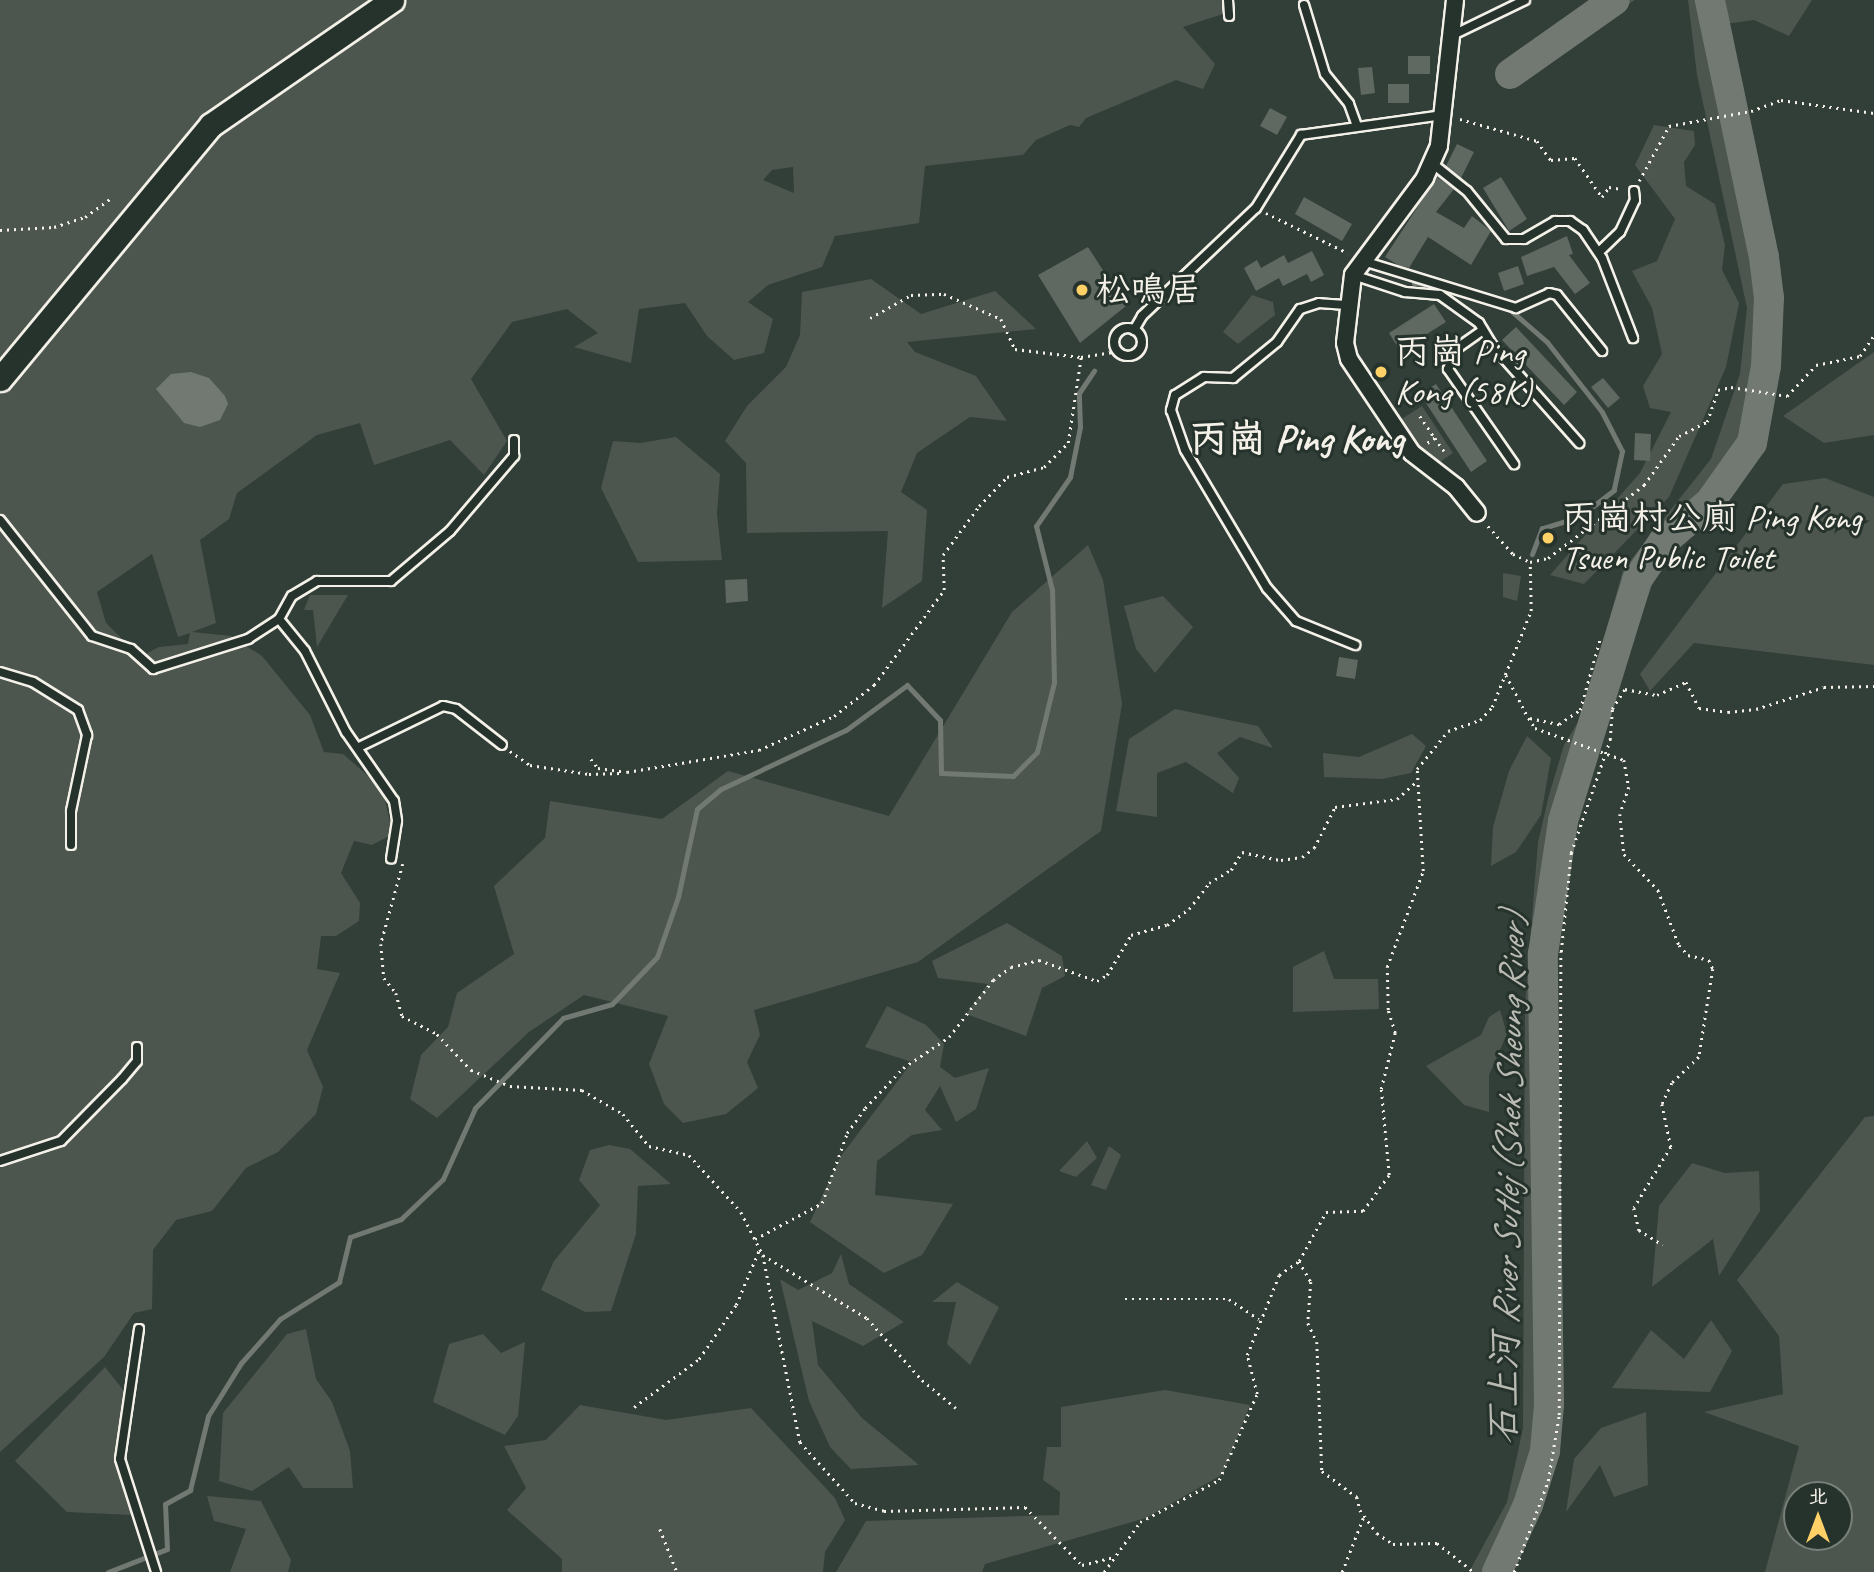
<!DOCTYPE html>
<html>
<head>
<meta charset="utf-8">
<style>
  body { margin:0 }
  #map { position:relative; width:1874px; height:1572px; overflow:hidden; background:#323e38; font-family:Caveat,"LXGW WenKai TC",sans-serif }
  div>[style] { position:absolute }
  .green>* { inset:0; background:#4c564f }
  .water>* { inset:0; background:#727972 }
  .stream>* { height:5px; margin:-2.5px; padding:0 2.5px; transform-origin:2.5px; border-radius:2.5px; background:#727972 }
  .river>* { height:30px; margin:-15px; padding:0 15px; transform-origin:15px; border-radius:15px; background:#727972 }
  .building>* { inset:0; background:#5f6861 }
  .path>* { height:2.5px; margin-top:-1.25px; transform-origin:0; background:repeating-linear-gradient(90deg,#f4f1e8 0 2px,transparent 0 7px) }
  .roads { filter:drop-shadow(2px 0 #f4f1e8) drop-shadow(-2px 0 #f4f1e8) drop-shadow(0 2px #f4f1e8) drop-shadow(0 -2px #f4f1e8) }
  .service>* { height:8px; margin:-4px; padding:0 4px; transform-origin:4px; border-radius:4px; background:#26332d }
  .service>.ring { margin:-4px; padding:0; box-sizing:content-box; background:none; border:8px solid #26332d; border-radius:50% }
  .minor>* { height:16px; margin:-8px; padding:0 8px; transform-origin:8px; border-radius:8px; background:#26332d }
  .secondary>* { height:23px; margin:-11.5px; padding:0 11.5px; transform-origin:11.5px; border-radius:11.5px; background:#26332d }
  .dots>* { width:19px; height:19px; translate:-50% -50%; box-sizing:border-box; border:4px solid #26332d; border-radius:50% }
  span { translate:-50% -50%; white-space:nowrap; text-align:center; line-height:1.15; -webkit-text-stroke:6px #26332d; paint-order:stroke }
  .poi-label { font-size:35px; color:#f4f1e8 }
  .left { translate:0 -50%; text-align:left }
  .water-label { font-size:37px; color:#babbb3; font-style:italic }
  .quarter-label { font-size:38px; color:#f4f1e8; font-weight:700 }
  .north { position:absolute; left:1783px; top:1481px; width:70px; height:70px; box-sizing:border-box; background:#26332d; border:2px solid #787f78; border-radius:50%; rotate:0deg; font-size:19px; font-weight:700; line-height:28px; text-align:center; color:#f4f1e8 }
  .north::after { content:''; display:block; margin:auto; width:24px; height:32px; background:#ffd166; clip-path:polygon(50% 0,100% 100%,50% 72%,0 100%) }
</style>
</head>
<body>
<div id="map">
  <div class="green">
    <div style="clip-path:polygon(evenodd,0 0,1232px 0,1235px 10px,1183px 27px,1215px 64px,1203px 89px,1176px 80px,1086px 118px,1079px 127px,1070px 125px,1036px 140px,1023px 155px,925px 166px,919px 223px,835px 236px,822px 267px,768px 285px,748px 302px,773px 319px,764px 353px,734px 360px,707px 336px,685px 303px,639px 309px,631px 363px,574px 347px,598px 333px,567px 309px,512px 322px,471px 379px,507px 441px,484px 475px,450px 440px,374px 465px,360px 423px,317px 435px,237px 493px,229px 519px,200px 540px,216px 623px,192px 632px,231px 636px,262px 656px,310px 715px,324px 752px,343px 754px,382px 788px,393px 834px,372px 845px,354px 841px,341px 873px,360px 903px,359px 921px,336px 936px,321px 936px,317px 969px,340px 973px,307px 1050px,323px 1087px,316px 1114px,278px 1152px,246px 1168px,212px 1211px,176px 1220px,153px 1250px,152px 1309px,134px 1313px,104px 1357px,0 1452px,0 0,793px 167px,794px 193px,763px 180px,772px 170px,793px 167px,0 0,152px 554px,178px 637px,190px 633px,188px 644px,159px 647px,140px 657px,106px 623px,97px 592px,152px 554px)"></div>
    <div style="clip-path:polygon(1589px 0,1635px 0,1515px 83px,1498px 66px)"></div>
    <div style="clip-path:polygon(1688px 0,1812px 0,1789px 36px,1754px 20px,1725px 24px,1776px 277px,1772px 390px,1758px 443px,1656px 573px,1576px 810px,1563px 863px,1556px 952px,1555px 1271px,1561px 1415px,1556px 1452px,1536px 1515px,1506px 1572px,1469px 1572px,1507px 1502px,1523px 1428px,1525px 1005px,1538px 842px,1549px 795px,1564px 745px,1583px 714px,1623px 570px,1711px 459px,1740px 374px,1747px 308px,1697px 75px)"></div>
    <div style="clip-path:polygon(1654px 125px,1694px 131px,1695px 145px,1684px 162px,1686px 186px,1715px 204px,1725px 245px,1722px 270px,1739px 303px,1726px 367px,1669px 497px,1584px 584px,1550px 575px,1640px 473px,1671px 412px,1650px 408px,1643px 386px,1662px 354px,1652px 308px,1632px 271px,1657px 261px,1675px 219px,1635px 165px)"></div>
    <div style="clip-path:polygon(871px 279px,921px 314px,995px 291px,1036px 329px,907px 342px,915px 352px,976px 376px,1007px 421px,970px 417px,917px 453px,901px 492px,927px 510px,922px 581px,882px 608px,888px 531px,747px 533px,746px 463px,725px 441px,747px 406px,786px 367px,800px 335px,802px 292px)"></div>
    <div style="clip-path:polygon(1252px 295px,1273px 302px,1275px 315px,1238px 344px,1223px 332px)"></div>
    <div style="clip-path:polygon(1874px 352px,1874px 435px,1824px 443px,1783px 416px)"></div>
    <div style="clip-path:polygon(1422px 406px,1453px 453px,1433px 467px,1400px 420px)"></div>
    <div style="clip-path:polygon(676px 437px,720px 474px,717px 514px,722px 560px,638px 562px,601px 488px,613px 441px,640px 443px)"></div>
    <div style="clip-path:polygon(1825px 478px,1874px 497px,1874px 665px,1694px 643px,1650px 691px,1640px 674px,1783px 484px)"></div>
    <div style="clip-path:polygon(1088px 545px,1103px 580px,1122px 704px,1101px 831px,918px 962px,754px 1010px,760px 1035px,747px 1062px,758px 1088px,726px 1114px,683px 1123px,664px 1104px,649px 1064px,668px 1016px,584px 995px,529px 1032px,437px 1118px,410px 1099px,421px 1055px,448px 1027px,457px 993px,514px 954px,494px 886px,545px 838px,550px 801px,662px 819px,728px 771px,889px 816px,1012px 612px)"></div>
    <div style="clip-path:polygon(1503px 573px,1521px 576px,1517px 601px,1503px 597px)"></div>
    <div style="clip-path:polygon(310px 595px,348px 595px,317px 647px,313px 610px,304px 610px)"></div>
    <div style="clip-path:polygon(1163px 596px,1193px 627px,1155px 673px,1136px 649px,1124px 606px)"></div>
    <div style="clip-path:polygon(1175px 709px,1258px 726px,1273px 748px,1240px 737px,1217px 753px,1239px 778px,1233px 793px,1186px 762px,1157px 773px,1157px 817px,1116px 811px,1129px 739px)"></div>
    <div style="clip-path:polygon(1412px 734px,1426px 746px,1411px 773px,1382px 779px,1324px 777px,1323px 753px,1359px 757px)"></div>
    <div style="clip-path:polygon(1527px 736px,1551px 758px,1541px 815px,1516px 852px,1491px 866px,1493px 827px,1509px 771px)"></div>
    <div style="clip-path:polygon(1007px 923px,1062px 956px,1065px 976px,1042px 988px,1026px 1036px,966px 1014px,988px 984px,938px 978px,932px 961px)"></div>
    <div style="clip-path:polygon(1324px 951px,1334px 979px,1378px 979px,1379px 1009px,1293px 1012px,1293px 967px)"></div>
    <div style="clip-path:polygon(887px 1006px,926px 1025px,944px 1044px,940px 1067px,955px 1078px,989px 1068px,976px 1109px,956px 1122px,940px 1086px,925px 1110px,942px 1130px,912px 1135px,877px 1161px,875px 1195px,953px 1204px,922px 1255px,884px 1273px,810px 1222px,841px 1156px,912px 1062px,865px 1047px)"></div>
    <div style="clip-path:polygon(1500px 1010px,1507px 1034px,1489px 1075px,1489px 1112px,1464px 1105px,1426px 1066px,1481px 1035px,1489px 1017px)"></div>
    <div style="clip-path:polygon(evenodd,1874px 1116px,1874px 1572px,1765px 1572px,1799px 1446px,1704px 1412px,1783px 1394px,1779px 1336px,1737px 1280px,1865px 1117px,1874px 1116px,1797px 1495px,1839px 1495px,1839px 1537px,1797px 1537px,1797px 1495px)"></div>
    <div style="clip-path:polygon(1087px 1141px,1097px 1158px,1076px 1177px,1059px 1171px)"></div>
    <div style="clip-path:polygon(609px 1145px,630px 1149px,671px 1184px,638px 1186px,636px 1234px,611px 1311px,585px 1312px,541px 1290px,554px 1261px,600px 1205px,579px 1180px,590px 1150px)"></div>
    <div style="clip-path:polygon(1109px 1146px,1121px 1155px,1106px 1190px,1091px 1185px)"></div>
    <div style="clip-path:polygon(1692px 1163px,1725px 1173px,1759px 1171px,1760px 1211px,1719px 1276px,1713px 1239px,1652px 1287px,1659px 1206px)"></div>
    <div style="clip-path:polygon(841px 1254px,849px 1284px,904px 1322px,863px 1346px,812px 1321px,818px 1365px,862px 1418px,919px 1465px,851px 1469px,830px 1447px,809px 1401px,780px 1279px,798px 1290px,832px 1273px)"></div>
    <div style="clip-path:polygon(957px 1282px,999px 1307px,970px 1365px,947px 1344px,956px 1302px,932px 1302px)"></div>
    <div style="clip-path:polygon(1711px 1320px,1732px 1351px,1710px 1392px,1612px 1388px,1651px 1330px,1684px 1359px)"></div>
    <div style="clip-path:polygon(306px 1329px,316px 1379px,332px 1402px,350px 1451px,353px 1488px,303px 1488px,289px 1467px,252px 1491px,219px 1481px,223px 1413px,287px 1334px)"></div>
    <div style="clip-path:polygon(483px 1334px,501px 1353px,525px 1342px,518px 1416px,505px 1435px,433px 1402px,449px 1344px)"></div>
    <div style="clip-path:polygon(105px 1367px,124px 1391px,114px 1459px,133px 1515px,67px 1512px,15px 1461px)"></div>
    <div style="clip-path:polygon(1165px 1390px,1250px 1405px,1223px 1474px,1146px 1518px,985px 1564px,982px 1572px,836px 1572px,866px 1521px,1059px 1515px,1060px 1492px,1043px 1480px,1047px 1447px,1061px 1447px,1061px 1407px)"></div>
    <div style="clip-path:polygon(580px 1405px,666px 1420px,751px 1408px,835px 1498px,845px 1520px,825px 1552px,823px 1572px,562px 1572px,562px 1559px,507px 1510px,526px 1488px,504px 1446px,546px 1440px)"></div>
    <div style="clip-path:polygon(1646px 1412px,1648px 1485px,1614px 1497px,1600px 1465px,1566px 1512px,1574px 1459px,1601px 1428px)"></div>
    <div style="clip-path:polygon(207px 1496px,261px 1501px,291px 1560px,288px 1572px,230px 1572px,246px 1529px,214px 1521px)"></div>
  </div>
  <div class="water">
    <div style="clip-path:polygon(191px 372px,209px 378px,225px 396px,228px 404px,220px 420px,200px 427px,184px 423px,156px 389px,171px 374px)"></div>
  </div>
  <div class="stream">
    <div style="left:1414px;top:283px;width:18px;rotate:6deg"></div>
    <div style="left:1508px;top:308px;width:52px;rotate:41.1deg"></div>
    <div style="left:1547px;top:342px;width:89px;rotate:51.8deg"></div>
    <div style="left:1602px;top:412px;width:44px;rotate:62.9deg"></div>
    <div style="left:1622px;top:451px;width:40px;rotate:102deg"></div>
    <div style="left:1614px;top:490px;width:44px;rotate:142.4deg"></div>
    <div style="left:1579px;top:517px;width:39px;rotate:163deg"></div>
    <div style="left:1542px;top:528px;width:28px;rotate:111deg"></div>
    <div style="left:108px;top:1572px;width:63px;rotate:-21.3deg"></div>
    <div style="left:167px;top:1549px;width:45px;rotate:-92.5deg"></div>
    <div style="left:165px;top:1504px;width:29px;rotate:-29deg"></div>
    <div style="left:190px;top:1490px;width:76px;rotate:-76.3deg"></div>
    <div style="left:208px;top:1416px;width:62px;rotate:-58.1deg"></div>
    <div style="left:241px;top:1363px;width:59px;rotate:-48.4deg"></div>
    <div style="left:280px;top:1319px;width:70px;rotate:-32.1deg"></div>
    <div style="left:339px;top:1282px;width:46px;rotate:-76.3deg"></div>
    <div style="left:350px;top:1237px;width:54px;rotate:-19.4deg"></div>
    <div style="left:401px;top:1219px;width:58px;rotate:-43.6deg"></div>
    <div style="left:443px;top:1179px;width:78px;rotate:-65.7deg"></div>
    <div style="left:475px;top:1108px;width:126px;rotate:-45.6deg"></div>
    <div style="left:563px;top:1018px;width:51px;rotate:-15.9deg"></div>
    <div style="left:612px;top:1004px;width:65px;rotate:-46.2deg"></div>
    <div style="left:657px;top:957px;width:64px;rotate:-70.7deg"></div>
    <div style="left:678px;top:897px;width:90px;rotate:-77.8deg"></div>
    <div style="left:697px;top:809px;width:31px;rotate:-40deg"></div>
    <div style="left:721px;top:789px;width:138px;rotate:-25.3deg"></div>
    <div style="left:846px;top:730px;width:76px;rotate:-36.4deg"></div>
    <div style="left:907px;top:685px;width:48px;rotate:46.7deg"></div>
    <div style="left:940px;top:720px;width:53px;rotate:88.9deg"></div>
    <div style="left:941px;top:773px;width:72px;rotate:2.4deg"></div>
    <div style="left:1013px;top:776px;width:34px;rotate:-45deg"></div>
    <div style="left:1037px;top:752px;width:72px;rotate:-76.3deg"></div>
    <div style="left:1054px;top:682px;width:92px;rotate:-91.2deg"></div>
    <div style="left:1052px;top:590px;width:66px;rotate:-104deg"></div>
    <div style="left:1036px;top:526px;width:60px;rotate:-55.2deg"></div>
    <div style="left:1070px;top:477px;width:51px;rotate:-78.7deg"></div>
    <div style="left:1080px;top:427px;width:34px;rotate:-92deg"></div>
    <div style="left:1079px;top:393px;width:27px;rotate:-56deg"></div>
  </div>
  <div class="river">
    <div style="left:1510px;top:74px;width:128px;rotate:-35.2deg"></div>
    <div style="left:1497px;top:1572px;width:74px;rotate:-65.2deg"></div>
    <div style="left:1528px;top:1505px;width:57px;rotate:-72.5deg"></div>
    <div style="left:1545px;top:1451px;width:47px;rotate:-85.1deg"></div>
    <div style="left:1549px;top:1404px;width:450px;rotate:-90.8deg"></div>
    <div style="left:1543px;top:954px;width:134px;rotate:-81.4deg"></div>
    <div style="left:1563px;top:821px;width:252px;rotate:-72.9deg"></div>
    <div style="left:1637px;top:580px;width:46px;rotate:-55.6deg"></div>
    <div style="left:1663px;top:542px;width:62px;rotate:-40.4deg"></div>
    <div style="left:1710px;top:502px;width:72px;rotate:-54.6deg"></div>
    <div style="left:1752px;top:443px;width:78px;rotate:-79.7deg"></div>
    <div style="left:1766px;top:366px;width:68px;rotate:-87.5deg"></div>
    <div style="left:1769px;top:298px;width:41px;rotate:-97deg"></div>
    <div style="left:1764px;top:257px;width:263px;rotate:-101.9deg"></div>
  </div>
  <div class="building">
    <div style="clip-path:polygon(1408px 56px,1430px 56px,1430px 74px,1408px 74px)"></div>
    <div style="clip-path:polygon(1372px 67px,1375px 93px,1361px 95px,1358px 68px)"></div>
    <div style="clip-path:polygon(1388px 84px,1409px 84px,1409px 103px,1388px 103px)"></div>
    <div style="clip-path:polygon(1270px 108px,1287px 117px,1277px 135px,1260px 126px)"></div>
    <div style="clip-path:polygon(1457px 144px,1474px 152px,1461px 178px,1446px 166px)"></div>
    <div style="clip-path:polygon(1437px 177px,1454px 189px,1436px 212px,1464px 228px,1472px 216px,1491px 231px,1471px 265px,1428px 237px,1409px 268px,1398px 265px,1385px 257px)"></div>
    <div style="clip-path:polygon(1501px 177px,1527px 219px,1509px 231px,1483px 188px)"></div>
    <div style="clip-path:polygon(1304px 197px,1352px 224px,1342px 241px,1295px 214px)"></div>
    <div style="clip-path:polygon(1567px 236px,1573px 254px,1569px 255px,1590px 283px,1575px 294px,1554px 267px,1527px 276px,1521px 257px)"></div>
    <div style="clip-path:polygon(1088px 247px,1126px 306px,1080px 343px,1038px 275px)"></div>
    <div style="clip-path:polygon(1312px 251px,1324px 275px,1311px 282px,1307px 274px,1283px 286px,1279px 278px,1256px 291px,1244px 268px,1257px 260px,1261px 268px,1284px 255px,1288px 263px)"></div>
    <div style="clip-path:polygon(1518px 266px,1524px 284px,1504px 291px,1498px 273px)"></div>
    <div style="clip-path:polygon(1434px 304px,1446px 322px,1400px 351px,1389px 333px)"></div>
    <div style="clip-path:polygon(1516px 327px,1577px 392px,1564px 405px,1502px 340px)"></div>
    <div style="clip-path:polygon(1603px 378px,1620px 398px,1608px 408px,1591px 387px)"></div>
    <div style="clip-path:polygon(1436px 384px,1487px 461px,1471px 472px,1420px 394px)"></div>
    <div style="clip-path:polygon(1635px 433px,1651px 434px,1650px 461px,1634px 460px)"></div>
    <div style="clip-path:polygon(747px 579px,748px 601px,726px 603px,725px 580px)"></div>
    <div style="clip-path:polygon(1339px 657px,1358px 660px,1355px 679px,1336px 676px)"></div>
  </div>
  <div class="path">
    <div style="left:1460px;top:119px;width:80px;rotate:15.9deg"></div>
    <div style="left:1537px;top:141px;width:24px;rotate:54deg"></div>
    <div style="left:1551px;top:160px;width:24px;rotate:-5deg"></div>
    <div style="left:1575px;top:158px;width:47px;rotate:55.3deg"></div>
    <div style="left:1602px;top:197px;width:12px;rotate:-55deg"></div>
    <div style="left:1609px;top:187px;width:12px;rotate:9deg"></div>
    <div style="left:1639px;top:181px;width:63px;rotate:-61.4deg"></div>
    <div style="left:1669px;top:126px;width:83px;rotate:-10.4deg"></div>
    <div style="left:1751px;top:111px;width:32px;rotate:-20deg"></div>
    <div style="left:1781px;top:100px;width:94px;rotate:8deg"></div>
    <div style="left:1266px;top:213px;width:91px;rotate:26deg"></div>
    <div style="left:0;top:230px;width:54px;rotate:-3.2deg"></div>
    <div style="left:54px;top:227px;width:33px;rotate:-18deg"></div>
    <div style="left:85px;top:217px;width:31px;rotate:-36deg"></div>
    <div style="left:870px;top:318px;width:47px;rotate:-29.3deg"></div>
    <div style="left:911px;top:295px;width:33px;rotate:-2deg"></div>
    <div style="left:944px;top:294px;width:62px;rotate:23.7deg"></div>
    <div style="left:1001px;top:319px;width:33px;rotate:65deg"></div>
    <div style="left:1015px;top:349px;width:66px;rotate:6.9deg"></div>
    <div style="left:1420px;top:416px;width:27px;rotate:56deg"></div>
    <div style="left:1435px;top:438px;width:12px;rotate:145deg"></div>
    <div style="left:1435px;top:438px;width:16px;rotate:55deg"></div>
    <div style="left:1488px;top:526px;width:38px;rotate:48deg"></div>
    <div style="left:1513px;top:554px;width:19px;rotate:25deg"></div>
    <div style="left:1530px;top:562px;width:18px;rotate:-13deg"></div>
    <div style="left:1548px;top:558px;width:121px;rotate:-37.2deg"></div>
    <div style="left:1644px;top:485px;width:60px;rotate:-54.5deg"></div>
    <div style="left:1679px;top:436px;width:31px;rotate:-27deg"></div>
    <div style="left:1707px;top:422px;width:34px;rotate:-71deg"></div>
    <div style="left:1718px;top:390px;width:13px;rotate:-13deg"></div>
    <div style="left:1731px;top:387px;width:57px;rotate:9.1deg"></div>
    <div style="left:1787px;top:396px;width:42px;rotate:-46.9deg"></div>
    <div style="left:1816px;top:365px;width:45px;rotate:-11.6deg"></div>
    <div style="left:1860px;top:356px;width:25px;rotate:-56deg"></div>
    <div style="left:1506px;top:675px;width:43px;rotate:62.2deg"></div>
    <div style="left:1525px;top:712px;width:19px;rotate:58deg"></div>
    <div style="left:1535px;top:728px;width:95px;rotate:19.8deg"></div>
    <div style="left:1624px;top:760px;width:27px;rotate:80deg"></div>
    <div style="left:1629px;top:787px;width:28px;rotate:108deg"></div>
    <div style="left:1620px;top:814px;width:40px;rotate:84.3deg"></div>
    <div style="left:1624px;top:854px;width:50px;rotate:46.6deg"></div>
    <div style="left:1658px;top:890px;width:59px;rotate:69.1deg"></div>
    <div style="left:1679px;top:945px;width:13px;rotate:48deg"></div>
    <div style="left:1688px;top:955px;width:22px;rotate:13deg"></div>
    <div style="left:1709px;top:960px;width:10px;rotate:66deg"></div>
    <div style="left:1713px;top:969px;width:89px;rotate:99deg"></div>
    <div style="left:1699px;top:1057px;width:37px;rotate:136deg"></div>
    <div style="left:1672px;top:1083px;width:23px;rotate:115deg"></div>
    <div style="left:1662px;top:1104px;width:44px;rotate:78.2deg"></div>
    <div style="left:1671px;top:1147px;width:71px;rotate:121.2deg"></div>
    <div style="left:1634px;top:1208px;width:23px;rotate:77deg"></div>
    <div style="left:1639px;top:1230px;width:28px;rotate:32deg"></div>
    <div style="left:1530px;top:718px;width:30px;rotate:12deg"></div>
    <div style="left:1559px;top:724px;width:25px;rotate:-34deg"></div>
    <div style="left:1580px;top:710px;width:74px;rotate:-74.3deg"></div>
    <div style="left:510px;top:751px;width:24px;rotate:35deg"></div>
    <div style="left:530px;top:765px;width:60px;rotate:8.7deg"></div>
    <div style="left:589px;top:774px;width:32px;rotate:-2deg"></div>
    <div style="left:591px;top:759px;width:11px;rotate:52deg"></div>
    <div style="left:598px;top:768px;width:29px;rotate:8deg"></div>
    <div style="left:627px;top:772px;width:134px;rotate:-9.5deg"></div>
    <div style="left:759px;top:750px;width:82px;rotate:-24.4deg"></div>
    <div style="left:834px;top:716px;width:51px;rotate:-37.8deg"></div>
    <div style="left:874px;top:685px;width:118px;rotate:-53.6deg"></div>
    <div style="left:944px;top:590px;width:35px;rotate:-92deg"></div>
    <div style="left:943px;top:555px;width:61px;rotate:-53.7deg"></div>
    <div style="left:979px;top:506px;width:40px;rotate:-46deg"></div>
    <div style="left:1007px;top:477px;width:38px;rotate:-15deg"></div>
    <div style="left:1044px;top:467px;width:34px;rotate:-45deg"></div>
    <div style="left:1068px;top:443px;width:87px;rotate:-81.4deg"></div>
    <div style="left:1081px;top:357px;width:32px;rotate:-9deg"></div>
    <div style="left:403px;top:864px;width:83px;rotate:105.4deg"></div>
    <div style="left:381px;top:944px;width:34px;rotate:85deg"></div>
    <div style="left:384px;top:978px;width:19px;rotate:51deg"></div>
    <div style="left:396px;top:993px;width:24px;rotate:75deg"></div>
    <div style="left:402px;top:1016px;width:39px;rotate:27deg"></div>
    <div style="left:437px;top:1034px;width:50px;rotate:46.6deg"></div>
    <div style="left:471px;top:1070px;width:42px;rotate:22.3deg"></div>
    <div style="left:510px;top:1086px;width:72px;rotate:3.2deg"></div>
    <div style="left:582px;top:1090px;width:48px;rotate:30.3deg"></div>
    <div style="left:623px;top:1114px;width:41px;rotate:50.9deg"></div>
    <div style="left:649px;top:1146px;width:41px;rotate:12.7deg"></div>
    <div style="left:689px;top:1155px;width:77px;rotate:47.6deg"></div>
    <div style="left:741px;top:1212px;width:48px;rotate:62.9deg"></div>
    <div style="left:763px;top:1255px;width:191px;rotate:78.8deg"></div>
    <div style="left:800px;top:1442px;width:82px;rotate:48deg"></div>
    <div style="left:855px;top:1503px;width:30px;rotate:15deg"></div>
    <div style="left:884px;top:1511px;width:141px;rotate:-1.6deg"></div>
    <div style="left:1025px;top:1507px;width:81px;rotate:45.5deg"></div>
    <div style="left:1082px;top:1565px;width:30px;rotate:-14deg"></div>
    <div style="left:755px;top:1239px;width:76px;rotate:-28.2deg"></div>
    <div style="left:822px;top:1203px;width:74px;rotate:-70.3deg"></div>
    <div style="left:847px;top:1133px;width:31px;rotate:-54deg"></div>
    <div style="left:865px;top:1108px;width:55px;rotate:-46.5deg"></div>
    <div style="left:903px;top:1068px;width:55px;rotate:-34deg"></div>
    <div style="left:949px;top:1037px;width:72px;rotate:-52.3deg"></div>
    <div style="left:993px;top:980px;width:22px;rotate:-36deg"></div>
    <div style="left:1011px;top:967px;width:29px;rotate:-14deg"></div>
    <div style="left:1039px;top:960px;width:62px;rotate:19.9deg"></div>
    <div style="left:1097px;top:981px;width:12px;rotate:-31deg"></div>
    <div style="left:1107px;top:975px;width:47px;rotate:-59deg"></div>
    <div style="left:1131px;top:935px;width:37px;rotate:-16deg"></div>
    <div style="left:1167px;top:925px;width:27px;rotate:-36deg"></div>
    <div style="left:1189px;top:909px;width:33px;rotate:-52deg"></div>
    <div style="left:1209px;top:883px;width:26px;rotate:-31deg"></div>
    <div style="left:1231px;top:870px;width:21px;rotate:-59deg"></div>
    <div style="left:1242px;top:852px;width:40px;rotate:12deg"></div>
    <div style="left:1281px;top:860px;width:21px;rotate:-8deg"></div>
    <div style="left:1302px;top:857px;width:15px;rotate:-37deg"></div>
    <div style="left:1314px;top:848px;width:46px;rotate:-62.9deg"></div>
    <div style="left:1335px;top:807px;width:63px;rotate:-7.4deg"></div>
    <div style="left:1397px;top:799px;width:24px;rotate:-42deg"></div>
    <div style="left:763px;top:1255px;width:122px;rotate:31.2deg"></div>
    <div style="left:867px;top:1318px;width:83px;rotate:48.4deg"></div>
    <div style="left:922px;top:1380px;width:44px;rotate:39.5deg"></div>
    <div style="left:1299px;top:1261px;width:24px;rotate:60deg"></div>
    <div style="left:1311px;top:1282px;width:41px;rotate:94.2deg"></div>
    <div style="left:1308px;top:1323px;width:21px;rotate:65deg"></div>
    <div style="left:1317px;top:1342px;width:129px;rotate:87.8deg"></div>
    <div style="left:1322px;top:1471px;width:44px;rotate:36.6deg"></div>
    <div style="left:1357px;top:1497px;width:13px;rotate:77deg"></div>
    <div style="left:1360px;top:1510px;width:29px;rotate:54deg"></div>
    <div style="left:1377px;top:1533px;width:19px;rotate:35deg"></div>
    <div style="left:1393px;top:1544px;width:44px;rotate:-1.3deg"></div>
    <div style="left:1437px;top:1543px;width:47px;rotate:38.1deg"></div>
    <div style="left:1125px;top:1299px;width:104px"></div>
    <div style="left:1229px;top:1299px;width:36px;rotate:34deg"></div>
    <div style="left:634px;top:1407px;width:81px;rotate:-36.4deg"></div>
    <div style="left:699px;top:1359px;width:65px;rotate:-55.6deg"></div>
    <div style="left:736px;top:1305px;width:62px;rotate:-67.2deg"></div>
    <div style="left:660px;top:1529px;width:46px;rotate:68.4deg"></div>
    <div style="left:1104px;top:1572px;width:62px;rotate:-54.2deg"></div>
    <div style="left:1140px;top:1522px;width:89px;rotate:-28deg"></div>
    <div style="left:1219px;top:1480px;width:94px;rotate:-66.2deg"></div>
    <div style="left:1257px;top:1394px;width:40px;rotate:-104.4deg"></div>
    <div style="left:1247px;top:1355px;width:86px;rotate:-68.2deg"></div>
    <div style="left:1279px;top:1275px;width:24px;rotate:-35deg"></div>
    <div style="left:1299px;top:1261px;width:56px;rotate:-61.1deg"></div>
    <div style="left:1326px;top:1212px;width:37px;rotate:-2deg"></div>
    <div style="left:1363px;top:1211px;width:44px;rotate:-54.2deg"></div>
    <div style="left:1389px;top:1175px;width:86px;rotate:-95.3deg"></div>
    <div style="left:1381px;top:1089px;width:58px;rotate:-76deg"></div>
    <div style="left:1395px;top:1033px;width:24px;rotate:-107deg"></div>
    <div style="left:1388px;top:1010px;width:43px;rotate:-91.3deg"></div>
    <div style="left:1387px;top:967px;width:103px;rotate:-69.4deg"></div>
    <div style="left:1423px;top:871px;width:102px;rotate:-93.4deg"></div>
    <div style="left:1417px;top:769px;width:49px;rotate:-50.8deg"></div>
    <div style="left:1448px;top:731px;width:34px;rotate:-19deg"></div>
    <div style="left:1480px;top:720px;width:18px;rotate:-47deg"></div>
    <div style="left:1492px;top:707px;width:104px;rotate:-67.9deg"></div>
    <div style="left:1531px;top:611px;width:49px;rotate:-91.2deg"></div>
    <div style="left:1342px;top:1572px;width:58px;rotate:-68.7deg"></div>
    <div style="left:1514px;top:1572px;width:97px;rotate:-69.5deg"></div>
    <div style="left:1548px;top:1481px;width:67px;rotate:-80.5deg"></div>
    <div style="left:1559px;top:1415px;width:463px;rotate:-89.8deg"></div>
    <div style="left:1561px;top:952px;width:100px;rotate:-84.2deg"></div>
    <div style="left:1571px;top:853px;width:120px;rotate:-71deg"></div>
    <div style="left:1610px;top:740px;width:31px;rotate:-86deg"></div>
    <div style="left:1612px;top:709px;width:24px;rotate:-57deg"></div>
    <div style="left:1625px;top:689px;width:33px;rotate:11deg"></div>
    <div style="left:1657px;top:695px;width:32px;rotate:-24deg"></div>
    <div style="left:1686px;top:682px;width:29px;rotate:63deg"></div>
    <div style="left:1699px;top:708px;width:29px;rotate:8deg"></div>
    <div style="left:1728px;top:712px;width:28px;rotate:-6deg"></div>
    <div style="left:1756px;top:709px;width:71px;rotate:-17.9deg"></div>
    <div style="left:1824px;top:687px;width:50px;rotate:-1.1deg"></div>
  </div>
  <div class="roads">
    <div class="service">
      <div style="left:1228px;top:0;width:16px;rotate:86deg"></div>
      <div style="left:1304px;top:5px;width:72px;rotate:73.1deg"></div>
      <div style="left:1325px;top:74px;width:38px;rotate:51deg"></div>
      <div style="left:1349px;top:104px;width:23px;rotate:70deg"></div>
      <div style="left:1453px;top:35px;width:80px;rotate:-25.9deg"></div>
      <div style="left:1433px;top:164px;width:43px;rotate:38.5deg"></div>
      <div style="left:1467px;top:191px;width:62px;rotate:50.9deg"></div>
      <div style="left:1506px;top:239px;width:18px"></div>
      <div style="left:1524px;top:239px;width:36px;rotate:-30deg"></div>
      <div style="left:1555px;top:221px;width:15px"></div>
      <div style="left:1570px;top:221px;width:16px;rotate:35deg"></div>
      <div style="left:1583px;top:230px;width:34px;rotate:56deg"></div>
      <div style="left:1602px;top:258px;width:86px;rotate:68.8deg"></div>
      <div style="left:1599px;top:252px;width:29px;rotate:-44deg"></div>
      <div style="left:1620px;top:232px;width:35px;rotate:-65deg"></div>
      <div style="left:1635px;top:200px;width:9px;rotate:-96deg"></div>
      <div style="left:1363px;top:261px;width:160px;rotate:17.1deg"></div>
      <div style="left:1516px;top:308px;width:36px;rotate:-24deg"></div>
      <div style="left:1549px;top:293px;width:8px;rotate:14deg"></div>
      <div style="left:1557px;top:295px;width:72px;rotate:51.2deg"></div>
      <div style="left:1353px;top:275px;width:55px;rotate:18.1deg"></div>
      <div style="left:1405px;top:292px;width:35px;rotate:5deg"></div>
      <div style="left:1440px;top:295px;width:48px;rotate:35.7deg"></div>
      <div style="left:1479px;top:323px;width:27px;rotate:59deg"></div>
      <div style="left:1493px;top:346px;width:130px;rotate:48.4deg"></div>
      <div style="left:1346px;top:305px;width:27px;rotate:-176deg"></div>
      <div style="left:1319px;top:303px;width:20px;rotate:162deg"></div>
      <div style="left:1300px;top:309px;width:40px;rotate:124.9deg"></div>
      <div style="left:1277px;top:342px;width:57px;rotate:140.7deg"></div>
      <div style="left:1233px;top:378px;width:29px;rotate:-178deg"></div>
      <div style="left:1204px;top:377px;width:34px;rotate:148deg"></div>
      <div style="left:1175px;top:395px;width:16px;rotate:105deg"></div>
      <div style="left:1171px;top:410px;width:42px;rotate:70.7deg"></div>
      <div style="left:1185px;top:450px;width:161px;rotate:59.3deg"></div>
      <div style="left:1267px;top:588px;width:44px;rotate:48.7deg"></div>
      <div style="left:1296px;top:621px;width:64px;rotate:22.1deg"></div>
      <div class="ring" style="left:1114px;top:328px;width:20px;height:20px"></div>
      <div style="left:1134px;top:330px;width:16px;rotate:-60deg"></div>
      <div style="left:1142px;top:316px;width:157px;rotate:-43.5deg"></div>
      <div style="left:1256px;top:208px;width:86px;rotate:-58.3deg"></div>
      <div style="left:1301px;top:135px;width:143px;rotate:-8deg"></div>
      <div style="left:1483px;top:330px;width:32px;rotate:145deg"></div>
      <div style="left:1457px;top:348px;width:23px;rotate:113deg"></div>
      <div style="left:1448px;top:369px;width:116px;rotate:55.2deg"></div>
      <div style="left:0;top:520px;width:148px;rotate:51.6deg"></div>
      <div style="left:92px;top:636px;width:41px;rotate:18.4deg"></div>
      <div style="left:131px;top:649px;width:30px;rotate:42deg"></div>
      <div style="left:153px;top:669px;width:100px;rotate:-17.5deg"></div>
      <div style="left:248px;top:639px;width:37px;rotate:-33deg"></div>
      <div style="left:279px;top:619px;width:26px;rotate:-61deg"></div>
      <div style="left:292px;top:596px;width:29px;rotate:-31deg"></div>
      <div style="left:317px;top:581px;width:74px"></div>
      <div style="left:391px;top:581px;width:77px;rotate:-40.3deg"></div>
      <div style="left:450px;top:531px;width:99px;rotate:-49.5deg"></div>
      <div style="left:514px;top:456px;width:16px;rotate:-90deg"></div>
      <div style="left:279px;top:619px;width:41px;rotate:50.9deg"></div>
      <div style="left:305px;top:651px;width:91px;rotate:63.2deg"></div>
      <div style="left:346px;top:732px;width:84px;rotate:55.2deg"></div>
      <div style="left:394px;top:801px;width:20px;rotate:81deg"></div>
      <div style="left:397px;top:821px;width:38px;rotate:99deg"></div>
      <div style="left:0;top:672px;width:34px;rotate:17deg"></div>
      <div style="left:33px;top:682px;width:53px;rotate:31.9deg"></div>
      <div style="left:78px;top:710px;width:27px;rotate:70deg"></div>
      <div style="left:87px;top:735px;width:78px;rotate:101.9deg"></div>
      <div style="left:71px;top:811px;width:34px;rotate:90deg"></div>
      <div style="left:359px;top:747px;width:93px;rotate:-26deg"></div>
      <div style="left:443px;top:706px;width:13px;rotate:13deg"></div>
      <div style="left:456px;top:709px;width:58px;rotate:38deg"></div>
      <div style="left:0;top:1161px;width:64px;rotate:-18.2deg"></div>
      <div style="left:61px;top:1141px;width:87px;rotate:-45.5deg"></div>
      <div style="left:122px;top:1079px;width:23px;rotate:-50deg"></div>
      <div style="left:137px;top:1061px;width:14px;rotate:-90deg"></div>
      <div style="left:139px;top:1329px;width:131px;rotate:98.3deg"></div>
      <div style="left:120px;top:1459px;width:119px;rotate:72.3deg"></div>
    </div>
    <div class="minor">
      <div style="left:1455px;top:0;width:147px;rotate:96.3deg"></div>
      <div style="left:1439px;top:146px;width:35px;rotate:114deg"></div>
      <div style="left:1425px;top:178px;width:121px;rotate:126.6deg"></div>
      <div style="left:1353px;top:275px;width:68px;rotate:96.7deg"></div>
      <div style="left:1345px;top:343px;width:16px;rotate:76deg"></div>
      <div style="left:1349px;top:359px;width:113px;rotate:56.2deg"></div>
      <div style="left:1412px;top:453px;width:56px;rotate:37.7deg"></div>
      <div style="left:1456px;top:487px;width:33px;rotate:51deg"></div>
    </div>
    <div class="secondary">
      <div style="left:0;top:379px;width:330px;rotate:-50.3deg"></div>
      <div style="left:211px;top:125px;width:220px;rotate:-34.6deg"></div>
    </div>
  </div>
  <div class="dots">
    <div style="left:1082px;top:290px;background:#ffd166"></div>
    <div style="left:1381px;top:372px;background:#ffd166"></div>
    <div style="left:1548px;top:538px;background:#ffd166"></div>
  </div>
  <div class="poi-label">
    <span class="left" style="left:1096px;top:290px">松鳴居</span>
    <span class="left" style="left:1395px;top:372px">丙崗 Ping<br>Kong (58K)</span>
    <span class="left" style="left:1562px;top:538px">丙崗村公廁 Ping Kong<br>Tsuen Public Toilet</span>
  </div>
  <div class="water-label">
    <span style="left:1508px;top:1179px;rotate:-89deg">石上河 River Sutlej (Shek Sheung River)</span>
  </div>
  <div class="quarter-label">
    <span style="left:1297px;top:439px">丙崗 Ping Kong</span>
  </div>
  <div class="north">北</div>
</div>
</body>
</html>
